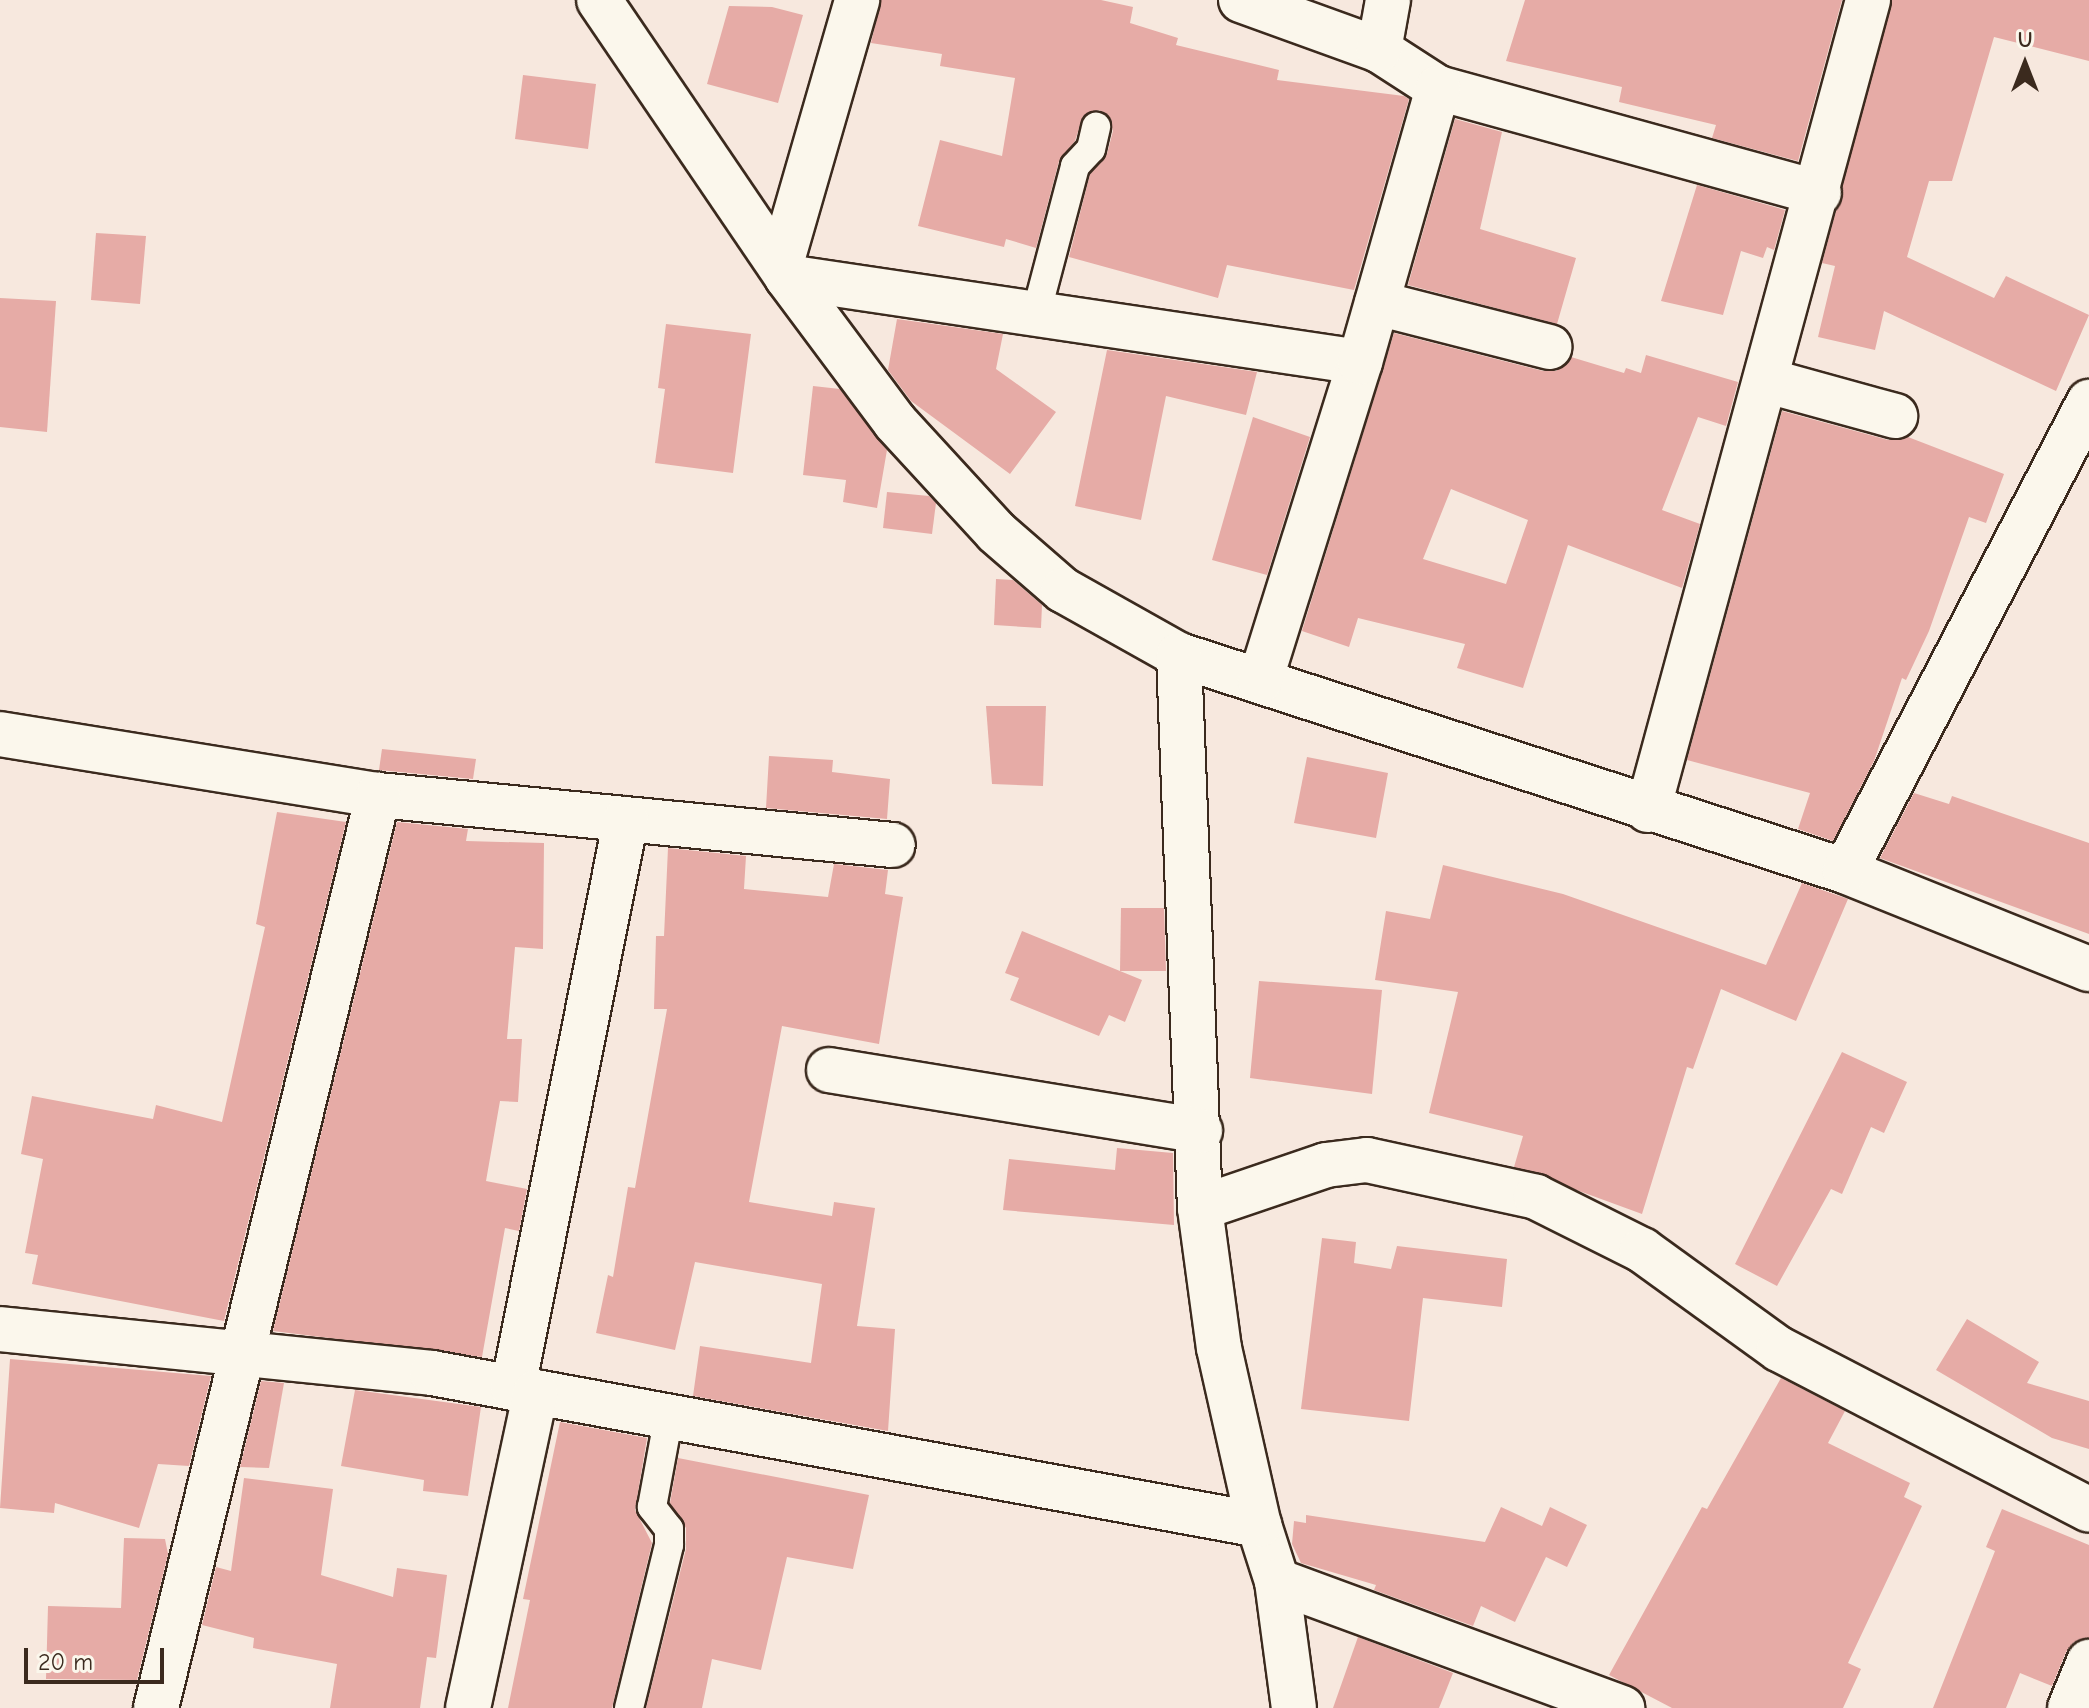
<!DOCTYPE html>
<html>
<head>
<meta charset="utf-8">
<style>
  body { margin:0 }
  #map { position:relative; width:2089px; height:1708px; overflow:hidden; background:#f7e8de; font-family:"Comic Neue",sans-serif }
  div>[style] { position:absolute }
  .building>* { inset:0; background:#e6aba6 }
  .roads { filter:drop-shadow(2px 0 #3b2a1e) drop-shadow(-2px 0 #3b2a1e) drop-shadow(0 2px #3b2a1e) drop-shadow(0 -2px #3b2a1e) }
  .service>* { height:28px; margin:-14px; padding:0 14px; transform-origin:14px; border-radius:14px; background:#fbf7ec }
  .minor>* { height:44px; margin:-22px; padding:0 22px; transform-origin:22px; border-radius:22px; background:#fbf7ec }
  span { translate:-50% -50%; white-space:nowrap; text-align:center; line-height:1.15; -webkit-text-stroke:7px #fbf7ec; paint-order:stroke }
  .north { position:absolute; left:1985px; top:24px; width:80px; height:80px; -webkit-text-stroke:6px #fbf7ec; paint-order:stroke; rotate:0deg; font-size:22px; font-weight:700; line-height:32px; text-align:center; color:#3b2a1e }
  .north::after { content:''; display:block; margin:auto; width:28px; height:36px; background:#3b2a1e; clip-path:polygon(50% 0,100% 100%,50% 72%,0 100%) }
  .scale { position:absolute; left:24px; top:1648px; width:140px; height:36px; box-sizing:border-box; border:4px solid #3b2a1e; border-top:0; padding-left:10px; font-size:24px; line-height:28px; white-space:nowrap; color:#3b2a1e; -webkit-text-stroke:6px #fbf7ec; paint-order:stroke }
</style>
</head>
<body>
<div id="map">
  <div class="building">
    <div style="clip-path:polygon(881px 0,1101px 0,1133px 7px,1130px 23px,1178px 38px,1176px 45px,1279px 70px,1277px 80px,1404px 96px,1409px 99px,1354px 290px,1227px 265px,1218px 298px,1069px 257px,1090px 174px,1107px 154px,1113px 131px,1108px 115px,1099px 110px,1083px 116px,1075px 141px,1059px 161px,1036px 248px,1006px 239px,1004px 247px,918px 226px,940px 140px,1002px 156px,1015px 78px,940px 66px,942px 54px,871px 43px)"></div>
    <div style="clip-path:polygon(1525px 0,1842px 0,1798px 161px,1712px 138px,1716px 125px,1619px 102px,1622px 87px,1506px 61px)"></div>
    <div style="clip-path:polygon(1892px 0,2089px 0,2089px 61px,1994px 37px,1952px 181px,1929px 181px,1907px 257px,1994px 298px,2006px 276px,2089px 315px,2056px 391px,1884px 311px,1875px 350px,1818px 337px,1835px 266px,1822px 263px)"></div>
    <div style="clip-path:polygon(729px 6px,772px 7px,803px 15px,778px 103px,707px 84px)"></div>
    <div style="clip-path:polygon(523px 75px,596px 84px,588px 149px,515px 139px)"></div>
    <div style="clip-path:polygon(1455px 119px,1502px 132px,1480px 229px,1576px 258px,1557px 324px,1408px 285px)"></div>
    <div style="clip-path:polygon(1697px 185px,1785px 210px,1774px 250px,1767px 247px,1763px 258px,1741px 251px,1723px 315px,1661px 301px)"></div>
    <div style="clip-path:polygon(96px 233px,146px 236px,140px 304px,91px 300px)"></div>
    <div style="clip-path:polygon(0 298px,56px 301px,47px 432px,0 427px)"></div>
    <div style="clip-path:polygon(897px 319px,1003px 334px,996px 369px,1056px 412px,1010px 474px,911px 401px,888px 370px)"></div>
    <div style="clip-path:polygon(666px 324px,751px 334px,733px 473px,655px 463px,665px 389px,658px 388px)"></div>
    <div style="clip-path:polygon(evenodd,1394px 333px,1543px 371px,1556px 371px,1571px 357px,1624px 373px,1626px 368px,1641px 373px,1646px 355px,1738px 382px,1726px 426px,1698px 417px,1662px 510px,1700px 524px,1682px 588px,1568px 545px,1523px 688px,1457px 668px,1465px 644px,1358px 618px,1349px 647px,1302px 631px,1394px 333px,1451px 489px,1528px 520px,1506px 584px,1423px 559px,1451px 489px)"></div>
    <div style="clip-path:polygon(1107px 350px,1257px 372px,1246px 415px,1166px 396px,1141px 520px,1075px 506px)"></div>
    <div style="clip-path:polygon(813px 386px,840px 389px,887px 450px,877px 508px,843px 502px,846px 480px,803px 475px)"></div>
    <div style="clip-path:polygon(1782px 411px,1888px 440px,1908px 437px,2004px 474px,1986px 523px,1969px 517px,1929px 631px,1906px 680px,1902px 678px,1874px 761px,1833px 841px,1798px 829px,1810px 793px,1687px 760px)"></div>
    <div style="clip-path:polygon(1253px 417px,1310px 437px,1267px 575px,1212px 560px)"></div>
    <div style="clip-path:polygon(887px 492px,929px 496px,936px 503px,932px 534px,883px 528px)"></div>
    <div style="clip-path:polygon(996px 579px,1013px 580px,1042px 605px,1041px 628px,994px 625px)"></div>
    <div style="clip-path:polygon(986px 706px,1046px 706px,1043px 786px,992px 784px)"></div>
    <div style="clip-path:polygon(382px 749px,476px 759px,473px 779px,379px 770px)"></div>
    <div style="clip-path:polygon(769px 756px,833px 760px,832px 772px,890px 779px,887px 819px,766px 808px)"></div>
    <div style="clip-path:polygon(1307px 757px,1388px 773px,1376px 838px,1294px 823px)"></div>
    <div style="clip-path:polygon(1914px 793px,1949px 804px,1952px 796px,2089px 843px,2089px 934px,1880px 858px)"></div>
    <div style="clip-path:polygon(277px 812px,346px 822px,224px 1321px,32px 1284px,38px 1255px,25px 1253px,43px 1159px,21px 1154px,32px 1096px,153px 1119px,156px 1105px,222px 1122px,265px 927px,256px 924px)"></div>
    <div style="clip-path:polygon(397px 822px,468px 829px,466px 841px,544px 843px,543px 949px,515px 947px,507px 1039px,522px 1039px,518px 1102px,500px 1101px,486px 1181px,527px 1189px,519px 1231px,505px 1228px,482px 1357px,273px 1331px)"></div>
    <div style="clip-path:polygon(668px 848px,746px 856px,744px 889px,828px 897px,834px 864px,888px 870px,885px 894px,903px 897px,879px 1044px,782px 1026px,749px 1202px,832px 1216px,834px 1202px,875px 1208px,857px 1326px,895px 1329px,888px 1431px,693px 1396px,700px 1346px,811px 1363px,822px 1284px,695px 1262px,675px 1350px,596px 1333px,608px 1275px,613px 1277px,628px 1187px,635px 1188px,667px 1009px,654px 1009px,656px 936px,664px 936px)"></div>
    <div style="clip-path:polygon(1443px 865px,1563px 894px,1766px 965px,1802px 883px,1848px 899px,1796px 1021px,1721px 989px,1693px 1069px,1687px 1067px,1642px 1214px,1514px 1167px,1523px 1136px,1429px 1113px,1458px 992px,1375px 980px,1386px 911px,1430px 919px)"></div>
    <div style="clip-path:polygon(1121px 908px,1164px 908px,1166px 971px,1120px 971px)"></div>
    <div style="clip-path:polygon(1022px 931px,1142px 980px,1125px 1022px,1109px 1015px,1099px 1036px,1010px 1000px,1019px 978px,1005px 973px)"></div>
    <div style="clip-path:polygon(1259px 981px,1382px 990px,1372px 1094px,1250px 1078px)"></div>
    <div style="clip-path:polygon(1842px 1052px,1907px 1082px,1884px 1133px,1871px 1127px,1842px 1194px,1831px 1189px,1777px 1286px,1735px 1264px)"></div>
    <div style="clip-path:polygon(1117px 1148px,1173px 1153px,1174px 1225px,1003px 1210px,1009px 1159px,1115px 1170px)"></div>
    <div style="clip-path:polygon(1322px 1238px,1356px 1242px,1354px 1263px,1391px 1269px,1397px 1246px,1507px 1259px,1502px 1307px,1423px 1298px,1409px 1421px,1301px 1409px)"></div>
    <div style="clip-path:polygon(1967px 1319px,2039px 1362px,2027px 1383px,2089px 1401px,2089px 1449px,2052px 1438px,1936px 1370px)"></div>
    <div style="clip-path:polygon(10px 1359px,211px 1376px,189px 1466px,158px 1464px,139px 1528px,55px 1503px,54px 1513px,0 1508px)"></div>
    <div style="clip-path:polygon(1781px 1378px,1845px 1411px,1828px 1443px,1910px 1483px,1904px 1497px,1922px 1506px,1848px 1663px,1861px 1669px,1843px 1708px,1672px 1708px,1609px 1675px,1702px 1507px,1707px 1509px)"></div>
    <div style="clip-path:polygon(261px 1381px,284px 1383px,269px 1468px,240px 1467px)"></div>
    <div style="clip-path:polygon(355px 1390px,481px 1407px,468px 1496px,423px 1491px,424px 1480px,341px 1466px)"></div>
    <div style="clip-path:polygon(560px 1422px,647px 1438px,635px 1510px,652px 1543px,612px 1708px,508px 1708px,530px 1600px,523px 1599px)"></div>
    <div style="clip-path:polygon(678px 1458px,869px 1495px,853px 1569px,787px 1557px,761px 1670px,712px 1659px,702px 1708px,646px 1708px,686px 1549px,686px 1528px,670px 1503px)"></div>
    <div style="clip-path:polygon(244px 1478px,333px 1489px,321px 1575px,393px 1597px,397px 1568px,447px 1575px,436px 1658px,427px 1657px,420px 1708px,330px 1708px,337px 1664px,253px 1648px,254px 1638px,202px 1625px,216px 1567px,231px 1571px)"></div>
    <div style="clip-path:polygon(1501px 1507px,1542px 1526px,1550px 1507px,1587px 1525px,1567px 1567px,1546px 1557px,1515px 1622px,1481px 1606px,1473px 1626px,1374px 1590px,1376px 1585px,1301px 1563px,1292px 1544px,1294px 1521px,1306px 1523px,1306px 1515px,1485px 1542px)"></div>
    <div style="clip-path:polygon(2002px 1509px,2089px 1545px,2089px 1638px,2074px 1642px,2066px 1652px,2052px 1686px,2020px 1673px,2006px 1708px,1933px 1708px,1995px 1551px,1986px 1547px)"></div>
    <div style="clip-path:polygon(124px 1538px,165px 1539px,168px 1554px,137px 1680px,46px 1679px,48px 1606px,121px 1608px)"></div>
    <div style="clip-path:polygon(1358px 1637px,1453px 1673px,1439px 1708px,1333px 1708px)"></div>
  </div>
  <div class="roads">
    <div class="service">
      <div style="left:1036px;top:314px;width:153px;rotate:-75.2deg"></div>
      <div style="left:1075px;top:166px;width:23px;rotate:-47deg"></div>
      <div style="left:1091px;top:149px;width:23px;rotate:-77deg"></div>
      <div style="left:629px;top:1708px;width:168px;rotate:-76.2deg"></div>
      <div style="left:669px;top:1545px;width:16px;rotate:-90deg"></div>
      <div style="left:669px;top:1529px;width:28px;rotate:-128deg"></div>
      <div style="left:652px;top:1507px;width:94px;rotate:-79.5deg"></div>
    </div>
    <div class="minor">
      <div style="left:599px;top:0;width:335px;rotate:55.8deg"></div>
      <div style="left:787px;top:277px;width:181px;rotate:53.3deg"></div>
      <div style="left:895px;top:422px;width:149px;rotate:47.4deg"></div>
      <div style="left:996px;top:532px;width:89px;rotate:40.9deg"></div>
      <div style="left:1063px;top:590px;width:133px;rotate:29.3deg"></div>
      <div style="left:1179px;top:655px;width:700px;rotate:17.97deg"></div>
      <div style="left:1845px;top:871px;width:263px;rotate:21.9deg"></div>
      <div style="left:1241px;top:0;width:147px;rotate:19.9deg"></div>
      <div style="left:1379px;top:50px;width:70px;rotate:32.8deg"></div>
      <div style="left:1438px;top:88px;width:395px;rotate:15.4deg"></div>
      <div style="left:1379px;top:50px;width:51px;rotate:-79.8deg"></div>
      <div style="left:781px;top:264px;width:275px;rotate:-73.9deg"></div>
      <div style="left:787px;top:277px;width:579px;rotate:8.44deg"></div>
      <div style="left:1377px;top:303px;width:178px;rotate:14.3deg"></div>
      <div style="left:1768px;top:381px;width:132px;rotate:15.4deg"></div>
      <div style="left:1179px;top:655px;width:553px;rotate:87.83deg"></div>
      <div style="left:1200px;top:1208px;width:141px;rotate:82.3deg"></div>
      <div style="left:1219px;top:1348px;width:181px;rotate:77.3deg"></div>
      <div style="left:1259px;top:1525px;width:59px;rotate:72.2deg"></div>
      <div style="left:1277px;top:1581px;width:128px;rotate:82.4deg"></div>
      <div style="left:1260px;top:681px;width:334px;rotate:-72.6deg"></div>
      <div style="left:1360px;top:362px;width:285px;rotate:-74.1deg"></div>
      <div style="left:0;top:734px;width:383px;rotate:9.2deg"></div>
      <div style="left:378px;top:795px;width:517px;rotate:5.55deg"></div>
      <div style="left:1648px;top:810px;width:839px;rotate:-74.8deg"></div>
      <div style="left:1845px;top:871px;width:529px;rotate:-62.51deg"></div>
      <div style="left:829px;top:1070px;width:376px;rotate:9.3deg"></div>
      <div style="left:1200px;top:1208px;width:133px;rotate:-18.8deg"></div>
      <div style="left:1326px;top:1165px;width:41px;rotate:-7deg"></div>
      <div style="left:1367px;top:1160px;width:173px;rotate:12.3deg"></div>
      <div style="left:1536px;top:1197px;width:119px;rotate:26.6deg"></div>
      <div style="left:1642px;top:1250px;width:169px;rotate:35.9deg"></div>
      <div style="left:1779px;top:1349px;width:349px;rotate:27.4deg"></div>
      <div style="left:0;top:1329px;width:434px;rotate:5.8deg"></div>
      <div style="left:432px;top:1373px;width:841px;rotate:10.41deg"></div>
      <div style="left:513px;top:1388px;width:580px;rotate:-78.77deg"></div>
      <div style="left:1277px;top:1581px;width:368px;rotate:20.2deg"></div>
      <div style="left:156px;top:1708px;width:940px;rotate:-76.33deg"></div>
      <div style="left:468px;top:1708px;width:323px;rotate:-77.9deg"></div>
      <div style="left:2070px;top:1708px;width:50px;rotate:-67.6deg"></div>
    </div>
  </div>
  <div class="north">U</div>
  <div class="scale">20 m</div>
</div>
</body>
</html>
